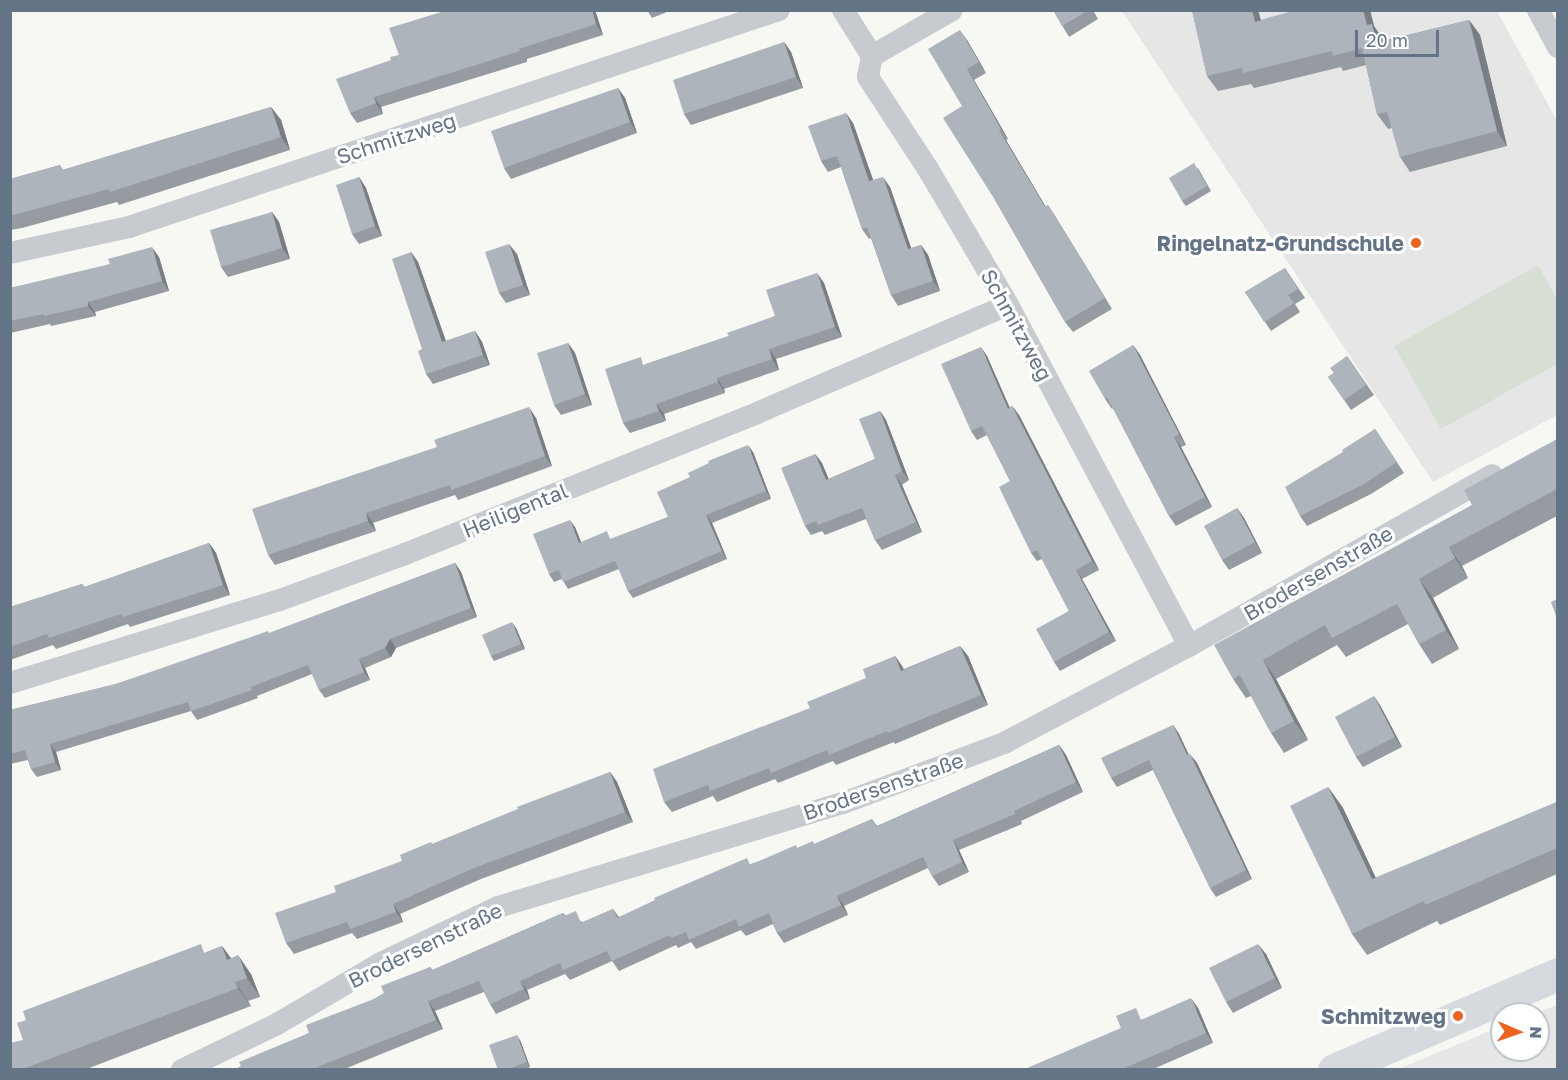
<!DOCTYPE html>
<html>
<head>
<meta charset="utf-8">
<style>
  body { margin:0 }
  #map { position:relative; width:1568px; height:1080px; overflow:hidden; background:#f7f7f4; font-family:"Golos Text",sans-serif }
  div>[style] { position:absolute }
  .built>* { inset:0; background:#e5e6e5 }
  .green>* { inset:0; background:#d7dfd5 }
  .street>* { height:22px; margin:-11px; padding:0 11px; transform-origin:11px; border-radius:11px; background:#c7cace }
  .primary>* { height:33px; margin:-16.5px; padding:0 16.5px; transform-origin:16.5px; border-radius:16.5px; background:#d6dadf }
  .wall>* { inset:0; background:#959ba1 }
  .shaded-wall>* { inset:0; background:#797e83 }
  .building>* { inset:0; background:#adb4bb }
  .dots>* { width:16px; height:16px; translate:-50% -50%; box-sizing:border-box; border:3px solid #fff; border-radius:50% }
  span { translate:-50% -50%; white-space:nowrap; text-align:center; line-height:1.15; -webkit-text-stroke:6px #fff; paint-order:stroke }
  .street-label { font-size:21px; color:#647487 }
  .poi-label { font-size:21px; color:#647487; font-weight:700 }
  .right { translate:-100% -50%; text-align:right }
  .frame { position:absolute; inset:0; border:12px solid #647487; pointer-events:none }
  .north { position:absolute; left:1490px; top:1002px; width:60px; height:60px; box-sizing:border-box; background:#fff; border:2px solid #c1c7cf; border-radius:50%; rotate:92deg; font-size:16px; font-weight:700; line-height:24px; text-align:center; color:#647487 }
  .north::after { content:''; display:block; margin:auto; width:21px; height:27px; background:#ee631d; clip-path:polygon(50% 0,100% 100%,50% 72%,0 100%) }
  .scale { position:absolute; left:1355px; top:30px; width:84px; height:27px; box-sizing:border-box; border:3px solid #647487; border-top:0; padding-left:8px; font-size:18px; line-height:21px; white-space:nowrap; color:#647487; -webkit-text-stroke:4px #fff; paint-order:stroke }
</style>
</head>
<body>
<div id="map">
  <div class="built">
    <div style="clip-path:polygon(1122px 11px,1497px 11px,1557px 121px,1557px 415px,1433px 482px)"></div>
    <div style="clip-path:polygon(1557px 1005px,1557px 1069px,1398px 1069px,1502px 1026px,1502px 1050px,1538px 1050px,1538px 1014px,1534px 1014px)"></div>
  </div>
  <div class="green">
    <div style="clip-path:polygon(1538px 265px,1557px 299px,1557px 364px,1441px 429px,1394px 346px)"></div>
  </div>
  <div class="street">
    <div style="left:843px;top:10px;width:54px;rotate:57.8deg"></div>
    <div style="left:872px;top:56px;width:21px;rotate:101deg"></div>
    <div style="left:868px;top:77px;width:110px;rotate:56.9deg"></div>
    <div style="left:928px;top:169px;width:158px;rotate:59.5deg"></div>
    <div style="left:1008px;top:305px;width:386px;rotate:62deg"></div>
    <div style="left:1538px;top:10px;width:42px;rotate:61.6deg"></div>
    <div style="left:872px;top:56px;width:92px;rotate:-29.9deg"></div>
    <div style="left:10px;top:253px;width:122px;rotate:-12.3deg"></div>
    <div style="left:129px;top:227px;width:685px;rotate:-18.46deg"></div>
    <div style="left:10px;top:683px;width:282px;rotate:-17.1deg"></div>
    <div style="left:280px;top:600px;width:133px;rotate:-20.2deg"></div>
    <div style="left:405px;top:554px;width:379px;rotate:-21.8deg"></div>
    <div style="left:757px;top:413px;width:273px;rotate:-23.3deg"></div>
    <div style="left:182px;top:1070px;width:106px;rotate:-25.8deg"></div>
    <div style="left:277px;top:1024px;width:121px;rotate:-30.4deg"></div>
    <div style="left:381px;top:963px;width:130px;rotate:-25.6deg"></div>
    <div style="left:498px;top:907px;width:360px;rotate:-16.8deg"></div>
    <div style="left:843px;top:803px;width:172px;rotate:-20.4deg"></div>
    <div style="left:1004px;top:743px;width:209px;rotate:-27.7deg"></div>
    <div style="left:1189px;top:646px;width:348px;rotate:-29.4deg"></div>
  </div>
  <div class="primary">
    <div style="left:1334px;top:1070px;width:244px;rotate:-23.2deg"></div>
  </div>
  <div class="wall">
    <div style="clip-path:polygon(595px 10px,603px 35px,527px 59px,527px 62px,381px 107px,383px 114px,357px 123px,350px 113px,391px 60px)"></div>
    <div style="clip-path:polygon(647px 10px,672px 10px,652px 18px)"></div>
    <div style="clip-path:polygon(1053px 10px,1093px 10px,1098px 19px,1069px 37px)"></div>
    <div style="clip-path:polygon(1192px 10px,1258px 10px,1261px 20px,1297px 10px,1370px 10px,1374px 26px,1383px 41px,1469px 20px,1480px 35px,1507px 146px,1410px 172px,1400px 157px,1392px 128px,1388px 129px,1377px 114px,1366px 65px,1343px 71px,1341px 67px,1254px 88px,1251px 84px,1218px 91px,1207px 76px)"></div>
    <div style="clip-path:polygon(967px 40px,986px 73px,974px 80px,1008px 139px,1006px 140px,1046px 207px,1048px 205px,1055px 216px,1112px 309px,1073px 332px,1065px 322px,995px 200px,962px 106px)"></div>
    <div style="clip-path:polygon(784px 42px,791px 52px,803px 88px,691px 125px,684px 114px)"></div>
    <div style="clip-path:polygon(618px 88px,625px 98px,637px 133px,511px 179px,504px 168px)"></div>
    <div style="clip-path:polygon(271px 107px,281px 120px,290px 150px,119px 205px,117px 202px,22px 228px,10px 230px,10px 179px,60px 165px,63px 170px)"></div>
    <div style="clip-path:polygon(853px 123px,873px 180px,890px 187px,911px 248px,921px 245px,928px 255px,940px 291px,898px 306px,891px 295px,871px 238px,869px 239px,862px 229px,841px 167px,828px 172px,821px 161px)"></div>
    <div style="clip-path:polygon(1198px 168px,1211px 191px,1186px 206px,1182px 201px)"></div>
    <div style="clip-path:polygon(359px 177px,366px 188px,382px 236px,359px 244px,352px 234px)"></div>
    <div style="clip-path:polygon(272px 212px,279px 222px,290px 259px,228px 277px,221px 267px)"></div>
    <div style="clip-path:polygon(411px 252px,418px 262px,446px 341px,475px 331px,482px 342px,490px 365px,433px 384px,426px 374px)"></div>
    <div style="clip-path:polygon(517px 254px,530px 295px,506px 303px,499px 293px)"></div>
    <div style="clip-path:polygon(159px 257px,169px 291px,95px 312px,96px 316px,51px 326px,50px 324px,10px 333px,10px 288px)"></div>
    <div style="clip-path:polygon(1285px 268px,1305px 298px,1295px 304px,1300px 312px,1271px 331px,1245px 292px)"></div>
    <div style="clip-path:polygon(824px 283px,842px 337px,776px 359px,779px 370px,724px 389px,725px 393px,664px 414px,666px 421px,630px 433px,623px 423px,646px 364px,729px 336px,775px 316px)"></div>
    <div style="clip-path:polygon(568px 343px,575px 353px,592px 405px,561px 415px,554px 405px)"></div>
    <div style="clip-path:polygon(1133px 345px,1140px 355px,1186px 445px,1181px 447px,1212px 507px,1176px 526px,1169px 516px,1113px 408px,1112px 409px,1105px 399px)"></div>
    <div style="clip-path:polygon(987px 356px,1010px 408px,1012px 406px,1019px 415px,1099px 570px,1082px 579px,1116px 641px,1060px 671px,1054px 662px,1069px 611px,1042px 559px,1037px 561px,1031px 553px,1010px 481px,987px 435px,977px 440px,971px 431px)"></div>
    <div style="clip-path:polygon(1347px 356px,1374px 395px,1351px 410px,1328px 377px,1334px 373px)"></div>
    <div style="clip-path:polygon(880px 411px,886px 420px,909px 480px,902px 485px,922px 532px,882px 550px,875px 540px,866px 519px,825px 535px,822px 531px,811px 535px,805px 526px,815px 454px,822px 463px,828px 479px,875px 459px)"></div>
    <div style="clip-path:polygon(536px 418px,552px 466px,458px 500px,455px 495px,373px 523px,376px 531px,275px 565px,268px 555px)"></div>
    <div style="clip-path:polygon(1375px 429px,1404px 473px,1371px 494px,1307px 526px,1300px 516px,1343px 452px)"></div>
    <div style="clip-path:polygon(1557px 439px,1557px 516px,1462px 566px,1468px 578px,1433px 598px,1459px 649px,1432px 664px,1419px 644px,1408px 624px,1346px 657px,1337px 645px,1276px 679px,1308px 740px,1284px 753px,1271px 733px,1251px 696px,1246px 698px,1233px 679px,1472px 505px)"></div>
    <div style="clip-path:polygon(753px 452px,771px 499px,712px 523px,727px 559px,633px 598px,628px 591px,619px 569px,568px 589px,562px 579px,554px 582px,549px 574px,575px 527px,581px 542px,612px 539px,668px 517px)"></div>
    <div style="clip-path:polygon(1237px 508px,1244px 518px,1262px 553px,1229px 570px,1222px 560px)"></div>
    <div style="clip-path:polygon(209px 543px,216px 553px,230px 595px,130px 627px,128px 624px,56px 649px,53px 645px,10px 660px,10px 607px,82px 584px,85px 587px)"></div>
    <div style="clip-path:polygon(455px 563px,461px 572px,477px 617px,396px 648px,391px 657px,365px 668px,370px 680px,325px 698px,319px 690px,312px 674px,257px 696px,258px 698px,197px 720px,191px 711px,56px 752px,61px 770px,37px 777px,31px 769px,28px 760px,10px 764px,10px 710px,116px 684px,270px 633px)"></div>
    <div style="clip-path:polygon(516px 628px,525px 649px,494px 661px,491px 656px)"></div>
    <div style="clip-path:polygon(960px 646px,968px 656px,988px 705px,895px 744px,894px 742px,836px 765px,833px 761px,778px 783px,775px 779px,717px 802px,713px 796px,672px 812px,664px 802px,866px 678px,895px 656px,904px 669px)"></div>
    <div style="clip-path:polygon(1374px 696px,1381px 707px,1402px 747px,1363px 767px,1356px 757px)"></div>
    <div style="clip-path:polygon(1173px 725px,1179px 734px,1189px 755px,1197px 763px,1252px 879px,1216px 897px,1210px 888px,1153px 770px,1117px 787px,1111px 778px)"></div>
    <div style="clip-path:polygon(1059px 745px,1066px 755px,1083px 792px,1021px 821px,1022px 824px,959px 850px,969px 872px,939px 886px,932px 876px,928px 868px,844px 906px,848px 915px,784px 943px,777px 933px,773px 924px,746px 936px,741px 930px,696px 949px,691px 942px,678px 948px,676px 945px,619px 971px,612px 961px,570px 980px,565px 974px,527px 990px,530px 999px,496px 1014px,490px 1004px,484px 992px,435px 1011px,443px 1029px,342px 1070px,234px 1070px,309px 1033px,374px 999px,430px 967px,433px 970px,563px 913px,565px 915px,583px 922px,613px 909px,619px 917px,751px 864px,798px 848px,815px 844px,872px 819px,877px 826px)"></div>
    <div style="clip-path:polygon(610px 772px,617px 782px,633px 822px,481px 879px,400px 914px,403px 922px,357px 939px,352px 933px,294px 954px,286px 943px,336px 892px,402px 861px,433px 844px)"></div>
    <div style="clip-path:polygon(1328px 787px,1343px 808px,1376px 878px,1557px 802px,1557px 874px,1440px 925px,1437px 921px,1367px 955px,1352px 934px)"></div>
    <div style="clip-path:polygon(222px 946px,231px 958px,251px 974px,260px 997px,248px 1001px,251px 1006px,84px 1070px,10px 1070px,207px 952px)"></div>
    <div style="clip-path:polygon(1266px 954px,1282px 988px,1233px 1013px,1226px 1002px)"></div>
    <div style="clip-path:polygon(1198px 1008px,1213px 1043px,1151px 1070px,1023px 1070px,1143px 1019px)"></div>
    <div style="clip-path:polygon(520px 1040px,530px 1067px,524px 1070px,498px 1070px)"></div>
  </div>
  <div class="shaded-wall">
    <div style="clip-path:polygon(592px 10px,595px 10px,603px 35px,596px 24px)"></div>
    <div style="clip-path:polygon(1252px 10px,1258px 10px,1265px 37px,1255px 22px)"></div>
    <div style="clip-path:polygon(1363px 10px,1370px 10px,1374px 26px,1383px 39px,1387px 58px,1377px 43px,1367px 25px)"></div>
    <div style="clip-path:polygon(1469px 20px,1480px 35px,1507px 146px,1497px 131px)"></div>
    <div style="clip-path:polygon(960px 30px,967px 40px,986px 73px,979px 62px)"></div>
    <div style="clip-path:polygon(784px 42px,791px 52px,803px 88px,796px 77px)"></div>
    <div style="clip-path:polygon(967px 69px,974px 80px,1008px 139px,1001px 129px)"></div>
    <div style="clip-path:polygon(618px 88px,625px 98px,637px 133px,630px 122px)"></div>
    <div style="clip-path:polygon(374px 97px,381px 107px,383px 114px,376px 103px)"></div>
    <div style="clip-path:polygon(271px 107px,281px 120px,290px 150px,281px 137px)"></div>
    <div style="clip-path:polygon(846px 113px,853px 123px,877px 191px,869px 181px)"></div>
    <div style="clip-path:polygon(999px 130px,1006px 140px,1052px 218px,1045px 207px)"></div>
    <div style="clip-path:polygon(359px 177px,366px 188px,382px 236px,375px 226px)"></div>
    <div style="clip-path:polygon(883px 177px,890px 187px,915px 259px,908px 249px)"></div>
    <div style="clip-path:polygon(1048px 205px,1055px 216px,1112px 309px,1105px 298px)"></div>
    <div style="clip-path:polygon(272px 212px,279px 222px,290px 259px,282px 248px)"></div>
    <div style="clip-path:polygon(509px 244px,517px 254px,530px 295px,523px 285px)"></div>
    <div style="clip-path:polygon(921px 245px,928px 255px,940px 291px,933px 281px)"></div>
    <div style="clip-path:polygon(152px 247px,159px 257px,169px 291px,162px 281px)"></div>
    <div style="clip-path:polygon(411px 252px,418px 262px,450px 353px,442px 342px)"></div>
    <div style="clip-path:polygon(817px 273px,824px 283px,842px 337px,835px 327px)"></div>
    <div style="clip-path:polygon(88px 302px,95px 312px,96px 316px,88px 306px)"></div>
    <div style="clip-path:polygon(475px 331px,482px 342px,490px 365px,483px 355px)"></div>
    <div style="clip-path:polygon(568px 343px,575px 353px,592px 405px,585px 394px)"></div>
    <div style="clip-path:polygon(1133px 345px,1140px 355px,1186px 445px,1179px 434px)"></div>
    <div style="clip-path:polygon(981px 347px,987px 356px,1014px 418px,1008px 409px)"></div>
    <div style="clip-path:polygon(769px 349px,776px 359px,779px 370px,772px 359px)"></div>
    <div style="clip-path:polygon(717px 378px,724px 389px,725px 393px,718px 382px)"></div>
    <div style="clip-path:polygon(656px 404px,664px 414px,666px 421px,659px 411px)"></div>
    <div style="clip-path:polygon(1012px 406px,1019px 415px,1099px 570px,1092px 561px)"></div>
    <div style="clip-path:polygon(529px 407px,536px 418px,552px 466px,545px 456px)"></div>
    <div style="clip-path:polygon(880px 411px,886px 420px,909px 480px,902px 471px)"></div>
    <div style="clip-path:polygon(1174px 437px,1181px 447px,1212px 507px,1205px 497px)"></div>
    <div style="clip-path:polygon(748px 445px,753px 452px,771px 499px,766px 491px)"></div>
    <div style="clip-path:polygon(815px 454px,822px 463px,833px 489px,826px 480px)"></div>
    <div style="clip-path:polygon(895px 475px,902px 485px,922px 532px,916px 522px)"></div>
    <div style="clip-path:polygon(1237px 508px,1244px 518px,1262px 553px,1255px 542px)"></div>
    <div style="clip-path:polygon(366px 513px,373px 523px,376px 531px,368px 521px)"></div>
    <div style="clip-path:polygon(706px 515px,712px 523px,727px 559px,722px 551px)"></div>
    <div style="clip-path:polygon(570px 520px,575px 527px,584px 550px,579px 543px)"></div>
    <div style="clip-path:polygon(209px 543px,216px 553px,230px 595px,223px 585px)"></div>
    <div style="clip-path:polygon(1449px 547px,1462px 566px,1468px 578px,1455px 558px)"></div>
    <div style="clip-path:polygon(455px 563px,461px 572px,477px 617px,471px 608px)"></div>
    <div style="clip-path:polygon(1076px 570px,1082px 579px,1116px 641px,1109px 632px)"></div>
    <div style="clip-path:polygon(1419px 579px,1433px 598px,1459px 649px,1446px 630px)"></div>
    <div style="clip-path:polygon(512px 622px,516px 628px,525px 649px,521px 644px)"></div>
    <div style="clip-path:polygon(390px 639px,396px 648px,391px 657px,385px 648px)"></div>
    <div style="clip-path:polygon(960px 646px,968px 656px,988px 705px,981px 695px)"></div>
    <div style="clip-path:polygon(895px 656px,902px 666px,908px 681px,901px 671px)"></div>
    <div style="clip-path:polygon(359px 659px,365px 668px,370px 680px,364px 672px)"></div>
    <div style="clip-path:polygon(1263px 660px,1276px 679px,1308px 740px,1294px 721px)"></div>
    <div style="clip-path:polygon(1374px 696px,1381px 707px,1402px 747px,1395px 737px)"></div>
    <div style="clip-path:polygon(1173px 725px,1179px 734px,1193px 764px,1187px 755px)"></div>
    <div style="clip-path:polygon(50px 744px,56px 752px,61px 770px,55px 762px)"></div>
    <div style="clip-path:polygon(1059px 745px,1066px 755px,1083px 792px,1076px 782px)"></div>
    <div style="clip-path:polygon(1190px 754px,1197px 763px,1252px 879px,1246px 870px)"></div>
    <div style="clip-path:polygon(610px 772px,617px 782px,633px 822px,625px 812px)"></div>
    <div style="clip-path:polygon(1328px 787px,1343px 808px,1386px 900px,1372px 879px)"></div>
    <div style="clip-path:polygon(953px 840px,959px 850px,969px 872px,962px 862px)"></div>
    <div style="clip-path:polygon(837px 896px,844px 906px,848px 915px,841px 905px)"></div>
    <div style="clip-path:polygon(393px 904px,400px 914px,403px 922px,396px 912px)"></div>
    <div style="clip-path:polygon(1258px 944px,1266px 954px,1282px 988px,1275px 978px)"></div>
    <div style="clip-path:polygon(222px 946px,235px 964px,227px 960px)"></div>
    <div style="clip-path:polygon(238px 955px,251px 974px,260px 997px,247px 978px)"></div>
    <div style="clip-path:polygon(520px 981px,527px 990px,530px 999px,524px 989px)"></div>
    <div style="clip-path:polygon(235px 982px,248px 1001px,251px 1006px,238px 988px)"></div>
    <div style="clip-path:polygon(1191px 998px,1198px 1008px,1213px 1043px,1206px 1033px)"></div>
    <div style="clip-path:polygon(428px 1001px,435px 1011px,443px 1029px,436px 1020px)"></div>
    <div style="clip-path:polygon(517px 1035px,520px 1040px,530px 1067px,527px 1062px)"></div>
  </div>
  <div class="building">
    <div style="clip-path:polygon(448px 10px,592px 10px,596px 24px,519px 49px,520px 51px,374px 97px,376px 103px,350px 113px,336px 79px,391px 60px,390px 57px,399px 55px,389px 28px)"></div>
    <div style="clip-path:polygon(1053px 10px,1089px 10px,1062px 26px)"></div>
    <div style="clip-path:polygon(1192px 10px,1252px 10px,1255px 22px,1297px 10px,1363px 10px,1367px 25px,1372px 24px,1377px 43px,1469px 20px,1497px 131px,1400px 157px,1387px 112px,1377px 114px,1362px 48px,1333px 56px,1332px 51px,1243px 73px,1242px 68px,1207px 76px)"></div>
    <div style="clip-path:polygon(960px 30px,979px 62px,967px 69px,1001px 129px,999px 130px,1045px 207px,1048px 205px,1105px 298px,1065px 322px,995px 200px,943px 118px,962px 106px,928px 49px)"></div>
    <div style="clip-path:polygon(784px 42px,796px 77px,684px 114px,673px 80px)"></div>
    <div style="clip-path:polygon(618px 88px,630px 122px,504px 168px,491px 131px)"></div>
    <div style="clip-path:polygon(271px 107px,281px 137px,110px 192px,109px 189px,10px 216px,10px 179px,60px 165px,62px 170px)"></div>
    <div style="clip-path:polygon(846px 113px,869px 181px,883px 177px,908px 249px,921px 245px,933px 281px,891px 295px,867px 227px,862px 229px,837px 156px,821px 161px,808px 126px)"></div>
    <div style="clip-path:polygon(1194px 163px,1207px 186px,1182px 201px,1169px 178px)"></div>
    <div style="clip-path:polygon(359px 177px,375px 226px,352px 234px,336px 185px)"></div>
    <div style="clip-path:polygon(272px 212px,282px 248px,221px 267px,210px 230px)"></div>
    <div style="clip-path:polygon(509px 244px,523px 285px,499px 293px,485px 252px)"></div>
    <div style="clip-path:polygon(152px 247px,162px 281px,88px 302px,88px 306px,44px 316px,44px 314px,10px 321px,10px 288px,110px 264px,108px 259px)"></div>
    <div style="clip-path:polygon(411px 252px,442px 342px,475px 331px,483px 355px,426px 374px,418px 351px,422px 349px,392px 259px)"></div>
    <div style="clip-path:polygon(1285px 268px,1298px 289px,1288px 295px,1294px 303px,1264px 322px,1245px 292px)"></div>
    <div style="clip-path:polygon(817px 273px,835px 327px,769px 349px,772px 359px,717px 378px,718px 382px,656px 404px,659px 411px,623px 423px,605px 369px,641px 357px,643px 365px,729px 336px,727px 333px,775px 316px,766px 290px)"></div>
    <div style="clip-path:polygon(568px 343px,585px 394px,554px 405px,537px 353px)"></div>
    <div style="clip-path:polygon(1133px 345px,1179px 434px,1174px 437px,1205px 497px,1169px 516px,1107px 397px,1105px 399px,1089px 371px)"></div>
    <div style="clip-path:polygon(981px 347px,1008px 409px,1012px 406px,1092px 561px,1076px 570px,1109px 632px,1054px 662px,1036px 629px,1069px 611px,1037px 550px,1031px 553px,999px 487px,1010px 481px,982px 426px,971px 431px,941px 364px)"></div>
    <div style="clip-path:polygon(1347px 356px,1366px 385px,1344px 400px,1328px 377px,1334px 373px,1330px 368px)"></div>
    <div style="clip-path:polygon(529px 407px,545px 456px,451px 490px,450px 485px,366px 513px,368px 521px,268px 555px,252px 509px,437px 447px,434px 440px)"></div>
    <div style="clip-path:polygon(880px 411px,902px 471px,895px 475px,916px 522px,875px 540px,862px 508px,818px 525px,816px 521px,805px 526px,781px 468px,815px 454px,826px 480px,875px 459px,859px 419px)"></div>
    <div style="clip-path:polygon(1375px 429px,1397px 462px,1364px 484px,1300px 516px,1285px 487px,1343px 452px,1342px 450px)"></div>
    <div style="clip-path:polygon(1557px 439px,1557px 489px,1449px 547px,1455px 558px,1419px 579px,1446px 630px,1419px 644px,1397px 604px,1332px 638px,1325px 625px,1263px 660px,1294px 721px,1271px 733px,1240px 675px,1233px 679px,1214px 645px,1472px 505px,1464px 490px)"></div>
    <div style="clip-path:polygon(748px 445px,766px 491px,706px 515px,722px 551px,628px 591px,615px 561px,563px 582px,559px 570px,549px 574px,533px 534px,570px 520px,579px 543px,607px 531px,610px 539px,668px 517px,657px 492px,690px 477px,688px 473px,709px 463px,708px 461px)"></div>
    <div style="clip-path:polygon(1237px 508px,1255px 542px,1222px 560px,1204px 526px)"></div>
    <div style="clip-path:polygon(209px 543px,223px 585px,123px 617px,121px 614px,49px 638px,47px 634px,10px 647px,10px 607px,82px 584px,84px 587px)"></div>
    <div style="clip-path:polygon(455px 563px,471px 608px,390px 639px,385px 648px,359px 659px,364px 672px,319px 690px,308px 665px,251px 687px,252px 690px,191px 711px,188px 702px,50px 744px,55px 762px,31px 769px,25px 750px,10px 754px,10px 710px,116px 684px,268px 631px,269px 633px)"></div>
    <div style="clip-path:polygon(1557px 599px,1557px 619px,1551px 602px)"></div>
    <div style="clip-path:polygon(512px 622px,521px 644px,491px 656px,482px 635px)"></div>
    <div style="clip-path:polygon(960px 646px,981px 695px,888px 733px,887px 731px,829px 755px,827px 750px,771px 773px,769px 768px,710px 791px,708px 785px,664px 802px,653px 769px,810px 708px,807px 702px,866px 678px,863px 669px,895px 656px,901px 671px)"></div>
    <div style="clip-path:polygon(1374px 696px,1395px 737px,1356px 757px,1335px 717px)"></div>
    <div style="clip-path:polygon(1173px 725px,1187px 755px,1190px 754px,1246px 870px,1210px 888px,1149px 760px,1111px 778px,1101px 758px)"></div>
    <div style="clip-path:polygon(1059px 745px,1076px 782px,1014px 811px,1015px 814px,953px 840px,962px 862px,932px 876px,923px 857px,837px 896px,841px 905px,777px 933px,769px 913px,739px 927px,736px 919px,689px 940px,686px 932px,671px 938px,670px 935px,612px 961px,607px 951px,563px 970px,560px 963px,520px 981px,524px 989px,490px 1004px,479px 981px,428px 1001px,436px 1020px,310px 1070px,234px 1070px,241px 1066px,239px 1062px,309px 1033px,306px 1025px,374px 999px,384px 993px,381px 986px,430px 967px,432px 970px,563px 913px,564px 916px,576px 911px,581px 923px,613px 909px,617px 918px,655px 900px,654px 898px,747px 858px,750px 865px,796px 845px,797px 848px,813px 841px,814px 844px,872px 819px,876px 827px)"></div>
    <div style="clip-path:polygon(610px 772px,625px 812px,474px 868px,393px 904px,396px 912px,350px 929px,347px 922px,286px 943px,275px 913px,336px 892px,334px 886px,402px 861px,400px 855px,431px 842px,432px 844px,518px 809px,517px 807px)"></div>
    <div style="clip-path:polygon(1328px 787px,1372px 879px,1557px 802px,1557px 848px,1425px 905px,1424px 901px,1352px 934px,1290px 806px)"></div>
    <div style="clip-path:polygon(201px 944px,204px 953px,222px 946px,227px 960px,238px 955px,247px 978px,235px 982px,238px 988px,28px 1067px,20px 1070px,10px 1070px,10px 1043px,23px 1040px,17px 1023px,26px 1020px,23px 1011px)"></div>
    <div style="clip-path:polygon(1258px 944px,1275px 978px,1226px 1002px,1209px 968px)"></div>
    <div style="clip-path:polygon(1191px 998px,1206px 1033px,1120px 1070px,1023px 1070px,1121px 1028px,1116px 1016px,1136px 1008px,1141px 1020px)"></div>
    <div style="clip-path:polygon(517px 1035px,527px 1062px,506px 1070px,498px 1070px,489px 1045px)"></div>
  </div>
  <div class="dots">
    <div style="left:1416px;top:243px;background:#ee631d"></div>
    <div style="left:1458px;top:1016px;background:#ee631d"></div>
  </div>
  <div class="street-label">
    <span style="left:396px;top:138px;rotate:-18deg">Schmitzweg</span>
    <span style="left:1017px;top:325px;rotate:61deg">Schmitzweg</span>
    <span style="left:515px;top:510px;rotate:-22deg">Heiligental</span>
    <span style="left:1318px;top:573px;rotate:-30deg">Brodersenstraße</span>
    <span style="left:883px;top:786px;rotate:-19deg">Brodersenstraße</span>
    <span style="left:425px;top:945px;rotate:-26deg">Brodersenstraße</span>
  </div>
  <div class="poi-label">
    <span class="right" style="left:1404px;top:243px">Ringelnatz-Grundschule</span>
    <span class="right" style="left:1446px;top:1016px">Schmitzweg</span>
  </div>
  <div class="frame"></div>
  <div class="north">N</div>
  <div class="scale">20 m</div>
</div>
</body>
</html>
